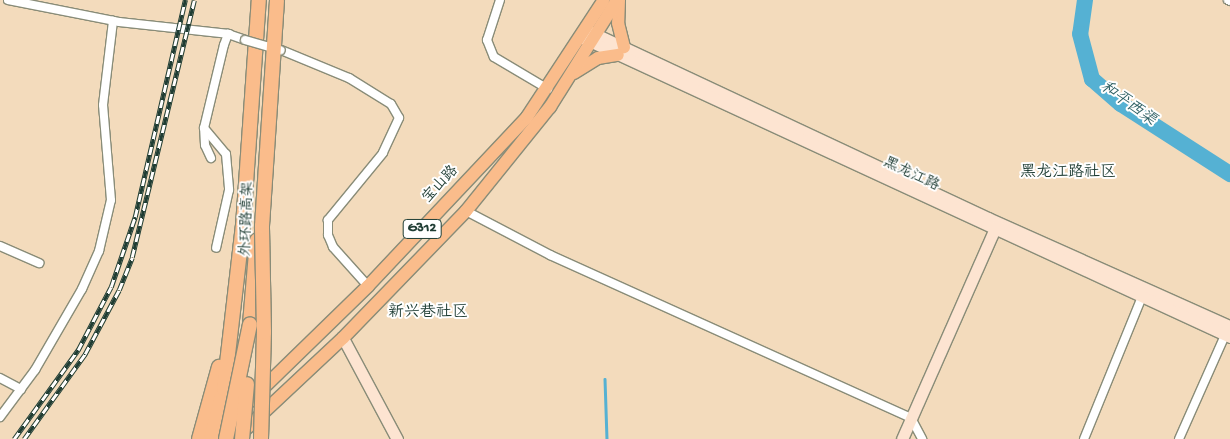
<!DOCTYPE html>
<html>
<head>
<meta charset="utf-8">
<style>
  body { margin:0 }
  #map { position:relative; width:1230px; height:439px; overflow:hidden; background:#f3dbbc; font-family:"Gochi Hand","LXGW WenKai TC",sans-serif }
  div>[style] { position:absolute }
  .stream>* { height:2.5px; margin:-1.25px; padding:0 1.25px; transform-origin:1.25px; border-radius:1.25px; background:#55b1d3 }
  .river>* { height:16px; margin:-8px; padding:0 8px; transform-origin:8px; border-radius:8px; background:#55b1d3 }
  .roads { filter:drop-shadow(1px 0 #898c78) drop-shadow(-1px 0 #898c78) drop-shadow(0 1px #898c78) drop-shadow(0 -1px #898c78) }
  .street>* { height:8px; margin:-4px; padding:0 4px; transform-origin:4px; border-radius:4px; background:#fff }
  .secondary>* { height:11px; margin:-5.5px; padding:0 5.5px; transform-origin:5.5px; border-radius:5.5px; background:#fde4d1 }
  .primary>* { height:12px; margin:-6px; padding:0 6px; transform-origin:6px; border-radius:6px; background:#fabc8b }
  .highway>* { height:14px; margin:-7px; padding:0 7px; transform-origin:7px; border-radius:7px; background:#fabc8b }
  .rail>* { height:4.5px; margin-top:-2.25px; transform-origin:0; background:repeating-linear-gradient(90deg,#fff 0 8px,#1f3d34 0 16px); box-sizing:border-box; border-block:1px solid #1f3d34 }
  .bridges { filter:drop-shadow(1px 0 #898c78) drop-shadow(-1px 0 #898c78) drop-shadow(0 1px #898c78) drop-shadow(0 -1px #898c78) }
  .street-bridge>* { height:8px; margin:-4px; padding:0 4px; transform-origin:4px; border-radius:4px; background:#fff }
  .highway-bridge>* { height:14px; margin:-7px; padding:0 7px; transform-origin:7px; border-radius:7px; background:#fabc8b }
  span { translate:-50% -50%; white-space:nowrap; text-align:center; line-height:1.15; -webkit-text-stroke:4px #fff; paint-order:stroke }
  .shield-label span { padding:1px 4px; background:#fff; border:1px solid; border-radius:4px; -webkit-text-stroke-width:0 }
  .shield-label { font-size:14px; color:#1f3d34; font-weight:700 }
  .street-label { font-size:15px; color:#1f3d34 }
  .water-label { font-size:16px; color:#2f6064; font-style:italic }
  .neighbourhood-label { font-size:16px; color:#1f3d34 }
</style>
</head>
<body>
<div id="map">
  <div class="stream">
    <div style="left:605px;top:379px;width:60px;rotate:88.1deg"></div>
  </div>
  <div class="river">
    <div style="left:1085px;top:0;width:34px;rotate:98deg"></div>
    <div style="left:1080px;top:34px;width:47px;rotate:75.1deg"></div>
    <div style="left:1092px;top:79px;width:38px;rotate:41deg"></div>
    <div style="left:1121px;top:104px;width:130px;rotate:32.7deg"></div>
  </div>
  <div class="roads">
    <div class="street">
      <div style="left:8px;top:0;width:113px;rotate:11.2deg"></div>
      <div style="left:119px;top:22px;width:111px;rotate:6.2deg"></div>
      <div style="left:500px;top:0;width:42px;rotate:108deg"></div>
      <div style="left:487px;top:40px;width:18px;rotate:68deg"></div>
      <div style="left:494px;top:57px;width:63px;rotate:30.7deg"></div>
      <div style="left:1228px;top:0;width:2px;rotate:27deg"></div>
      <div style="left:281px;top:50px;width:74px;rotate:22.4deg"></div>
      <div style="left:349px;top:78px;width:49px;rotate:31.8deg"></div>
      <div style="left:391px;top:104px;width:16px;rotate:60deg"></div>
      <div style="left:399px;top:118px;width:38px;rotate:115deg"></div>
      <div style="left:383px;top:153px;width:87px;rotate:129.4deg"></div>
      <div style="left:328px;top:220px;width:15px;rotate:90deg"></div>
      <div style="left:328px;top:235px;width:13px;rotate:67deg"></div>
      <div style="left:333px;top:247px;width:52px;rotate:48.1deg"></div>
      <div style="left:204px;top:128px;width:34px;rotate:50deg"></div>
      <div style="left:226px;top:154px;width:36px;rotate:85deg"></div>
      <div style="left:229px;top:190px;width:59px;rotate:102.6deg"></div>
      <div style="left:211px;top:158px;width:14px;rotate:-115deg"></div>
      <div style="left:205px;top:145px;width:17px;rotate:-93deg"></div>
      <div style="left:204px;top:128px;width:85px;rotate:-76.5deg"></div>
      <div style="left:224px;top:45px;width:12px;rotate:-70deg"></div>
      <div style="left:228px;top:34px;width:18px;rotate:19deg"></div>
      <div style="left:466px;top:211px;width:95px;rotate:27.6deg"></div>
      <div style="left:550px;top:255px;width:396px;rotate:24.3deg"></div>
      <div style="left:911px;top:418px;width:24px;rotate:62deg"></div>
      <div style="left:0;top:246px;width:43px;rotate:23.6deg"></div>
      <div style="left:0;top:378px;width:24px;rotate:28deg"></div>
      <div style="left:0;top:417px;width:59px;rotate:-53.3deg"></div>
      <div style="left:35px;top:370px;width:94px;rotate:-59.9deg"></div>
      <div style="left:82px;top:289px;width:42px;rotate:-65.9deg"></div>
      <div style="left:99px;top:251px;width:52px;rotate:-76.8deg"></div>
      <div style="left:111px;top:200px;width:95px;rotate:-94.8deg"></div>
      <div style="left:103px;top:105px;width:85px;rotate:-83.2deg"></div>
      <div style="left:1084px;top:439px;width:153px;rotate:-67.8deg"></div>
      <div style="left:1179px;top:439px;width:114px;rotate:-66.1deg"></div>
    </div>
    <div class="secondary">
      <div style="left:589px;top:31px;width:441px;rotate:25.1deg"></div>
      <div style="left:988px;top:218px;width:265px;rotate:24.1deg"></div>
      <div style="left:583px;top:38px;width:713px;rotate:24.8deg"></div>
      <div style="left:343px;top:338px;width:115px;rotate:61.9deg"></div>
      <div style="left:902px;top:439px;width:235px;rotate:-66.2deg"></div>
    </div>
    <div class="primary">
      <div style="left:619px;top:0;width:23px;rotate:92deg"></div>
      <div style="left:618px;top:23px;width:25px;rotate:76deg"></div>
      <div style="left:574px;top:73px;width:28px;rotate:-32deg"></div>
      <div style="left:598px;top:58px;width:20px;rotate:-9deg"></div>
      <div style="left:216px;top:439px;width:11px;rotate:-63deg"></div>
      <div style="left:221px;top:429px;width:205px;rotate:-44.2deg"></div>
      <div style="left:368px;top:286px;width:232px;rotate:-46.7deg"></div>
      <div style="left:527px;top:117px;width:140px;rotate:-56.7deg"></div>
      <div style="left:235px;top:439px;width:148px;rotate:-43.1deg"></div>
      <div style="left:343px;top:338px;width:177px;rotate:-45.9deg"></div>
      <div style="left:466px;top:211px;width:134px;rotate:-51.1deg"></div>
      <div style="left:550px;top:107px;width:126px;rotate:-57.9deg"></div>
    </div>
    <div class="highway">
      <div style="left:250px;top:324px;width:84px;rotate:-85.2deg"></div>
      <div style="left:199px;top:439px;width:75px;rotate:-74.5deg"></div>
      <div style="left:211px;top:439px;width:52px;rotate:-75.4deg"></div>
      <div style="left:224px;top:389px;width:164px;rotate:-83.4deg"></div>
      <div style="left:243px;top:226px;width:227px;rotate:-86deg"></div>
    </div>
  </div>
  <div class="rail">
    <div style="left:14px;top:439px;width:110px;rotate:-54.3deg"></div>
    <div style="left:78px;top:350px;width:71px;rotate:-62.4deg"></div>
    <div style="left:111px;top:287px;width:74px;rotate:-71.1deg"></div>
    <div style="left:135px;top:217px;width:223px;rotate:-77deg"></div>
    <div style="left:24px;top:439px;width:105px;rotate:-54.3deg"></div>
    <div style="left:85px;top:354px;width:72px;rotate:-62deg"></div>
    <div style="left:119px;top:290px;width:35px;rotate:-68deg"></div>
    <div style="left:132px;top:257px;width:264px;rotate:-76.4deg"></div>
  </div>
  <div class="bridges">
    <div class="street-bridge">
      <div style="left:245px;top:40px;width:37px;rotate:16deg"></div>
    </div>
    <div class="highway-bridge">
      <div style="left:226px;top:439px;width:117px;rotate:-78.2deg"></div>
      <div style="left:242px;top:439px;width:55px;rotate:-84.8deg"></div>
      <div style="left:261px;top:439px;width:107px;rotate:-88.4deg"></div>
      <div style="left:264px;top:332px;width:106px;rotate:-91.1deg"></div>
      <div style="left:262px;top:226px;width:226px;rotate:-86.2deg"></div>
    </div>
  </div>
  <div class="shield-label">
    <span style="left:422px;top:229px">G312</span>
  </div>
  <div class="street-label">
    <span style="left:911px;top:175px;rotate:25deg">黑龙江路</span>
    <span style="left:441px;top:185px;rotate:-47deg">宝山路</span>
    <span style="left:248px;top:219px;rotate:-88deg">外环路高架</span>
  </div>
  <div class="water-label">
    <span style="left:1127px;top:105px;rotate:36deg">和平西渠</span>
  </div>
  <div class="neighbourhood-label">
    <span style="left:1068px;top:174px">黑龙江路社区</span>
    <span style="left:428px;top:314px">新兴巷社区</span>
  </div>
</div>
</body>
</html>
